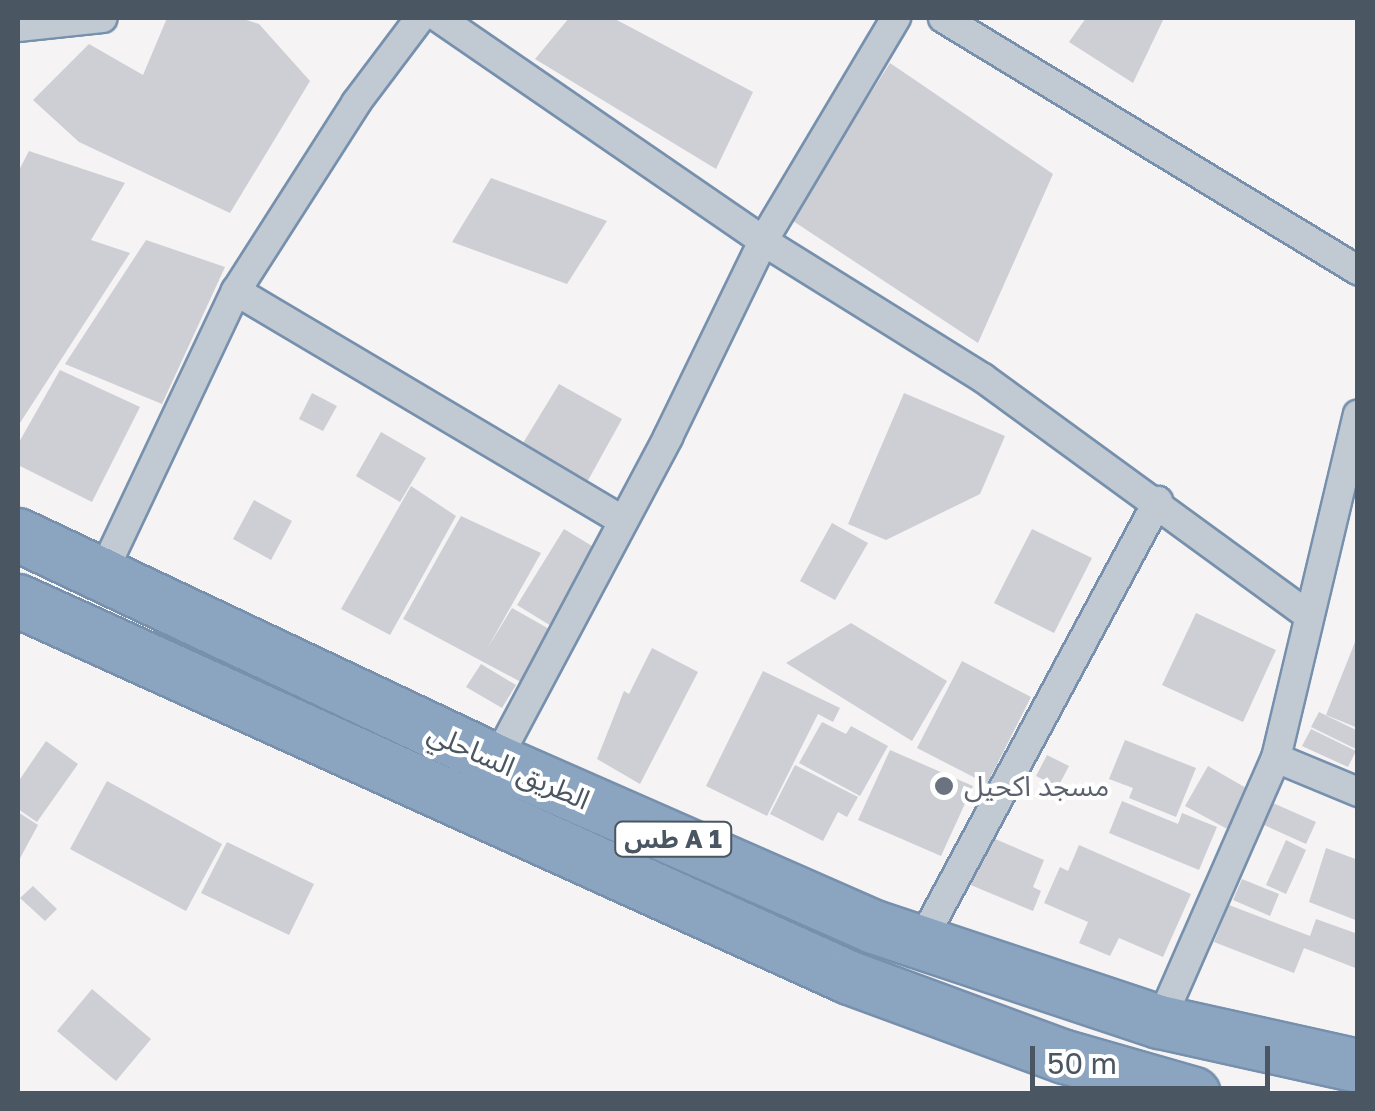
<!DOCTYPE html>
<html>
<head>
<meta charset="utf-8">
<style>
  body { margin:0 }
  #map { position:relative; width:1375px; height:1111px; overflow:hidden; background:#f5f3f3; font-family:"Golos Text","Noto Sans Arabic",sans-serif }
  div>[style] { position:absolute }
  .building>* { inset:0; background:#cdcfd5 }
  .roads { filter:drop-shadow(2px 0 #7690ad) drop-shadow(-2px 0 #7690ad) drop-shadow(0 2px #7690ad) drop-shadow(0 -2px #7690ad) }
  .street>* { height:28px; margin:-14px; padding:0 14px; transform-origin:14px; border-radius:14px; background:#c1cad2 }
  .highway>* { height:52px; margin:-26px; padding:0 26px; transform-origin:26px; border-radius:26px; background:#8ba5c1 }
  .dots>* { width:28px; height:28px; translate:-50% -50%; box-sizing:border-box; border:5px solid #fff; border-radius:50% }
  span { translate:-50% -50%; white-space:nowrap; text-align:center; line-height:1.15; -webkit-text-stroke:8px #fff; paint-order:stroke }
  .shield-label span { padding:2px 8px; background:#fff; border:2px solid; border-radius:8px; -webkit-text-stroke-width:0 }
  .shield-label { font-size:25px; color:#4a5661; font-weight:700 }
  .street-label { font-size:28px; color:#4a5661 }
  .worship-label { font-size:28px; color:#5b616d }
  .left { translate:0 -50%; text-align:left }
  .frame { position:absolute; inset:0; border:20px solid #4a5661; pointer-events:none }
  .scale { position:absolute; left:1030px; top:1046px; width:240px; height:45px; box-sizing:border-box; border:5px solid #4a5661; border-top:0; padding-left:12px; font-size:30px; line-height:35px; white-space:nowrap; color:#4a5661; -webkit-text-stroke:8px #fff; paint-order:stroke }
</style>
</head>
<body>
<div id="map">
  <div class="building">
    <div style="clip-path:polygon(167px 18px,240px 18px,259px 24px,310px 81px,230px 213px,79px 142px,33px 100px,89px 44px,143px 75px)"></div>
    <div style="clip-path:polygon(569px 18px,613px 18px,753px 92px,716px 169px,535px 59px)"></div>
    <div style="clip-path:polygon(1086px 18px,1164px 18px,1133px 83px,1069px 42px)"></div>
    <div style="clip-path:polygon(890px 63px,1053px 174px,978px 343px,790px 219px)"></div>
    <div style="clip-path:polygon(29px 151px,125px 183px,91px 240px,130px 253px,18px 426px,18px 172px)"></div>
    <div style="clip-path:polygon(491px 178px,607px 221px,567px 284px,452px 242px)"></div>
    <div style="clip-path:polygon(146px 240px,225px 267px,162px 404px,65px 364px)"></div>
    <div style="clip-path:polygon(60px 370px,140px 407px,92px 502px,18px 465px,18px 444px)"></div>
    <div style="clip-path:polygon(559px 384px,622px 419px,586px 484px,520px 448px)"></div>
    <div style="clip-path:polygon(312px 393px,337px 406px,323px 431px,299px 419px)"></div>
    <div style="clip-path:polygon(904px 393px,1005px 436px,980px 494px,886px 540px,848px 524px)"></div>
    <div style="clip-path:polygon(381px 432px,426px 458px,400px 502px,356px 476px)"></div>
    <div style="clip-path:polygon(411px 486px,456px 516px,390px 635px,341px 609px)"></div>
    <div style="clip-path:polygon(254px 500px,292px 521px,271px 560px,233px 539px)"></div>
    <div style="clip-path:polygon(461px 516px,541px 553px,487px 649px,512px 608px,551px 630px,521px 682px,403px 619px)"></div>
    <div style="clip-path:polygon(832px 523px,868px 543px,835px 600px,800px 581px)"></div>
    <div style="clip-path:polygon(564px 529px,602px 552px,556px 629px,517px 605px)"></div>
    <div style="clip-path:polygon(1032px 529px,1092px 558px,1054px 633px,994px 603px)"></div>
    <div style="clip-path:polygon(1196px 613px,1276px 650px,1243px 722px,1162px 685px)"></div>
    <div style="clip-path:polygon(851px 623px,947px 681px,912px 741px,786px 663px)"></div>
    <div style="clip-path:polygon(1357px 637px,1358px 637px,1358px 728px,1326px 715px)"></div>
    <div style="clip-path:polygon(652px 648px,698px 672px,640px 784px,597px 759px,624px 691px,629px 694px)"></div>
    <div style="clip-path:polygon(962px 661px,1031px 697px,987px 784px,917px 748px)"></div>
    <div style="clip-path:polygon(481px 664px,516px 685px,502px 708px,466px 687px)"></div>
    <div style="clip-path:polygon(763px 671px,840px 708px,833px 722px,818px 714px,767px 816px,706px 786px)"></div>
    <div style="clip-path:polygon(1319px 712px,1358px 731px,1358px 750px,1311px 727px)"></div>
    <div style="clip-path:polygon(822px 722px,846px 734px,851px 726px,888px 746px,860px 796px,799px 763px)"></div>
    <div style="clip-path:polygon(1311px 729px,1356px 751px,1348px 767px,1302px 746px)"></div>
    <div style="clip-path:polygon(1125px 740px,1196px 768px,1176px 817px,1129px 798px,1133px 788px,1109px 779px)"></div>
    <div style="clip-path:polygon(46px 741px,78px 764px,37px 822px,18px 809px,18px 782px)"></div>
    <div style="clip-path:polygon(890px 750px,973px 786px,941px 856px,858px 820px)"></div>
    <div style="clip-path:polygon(1047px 755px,1069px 766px,1058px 787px,1036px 776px)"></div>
    <div style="clip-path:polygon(795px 765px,858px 797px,847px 817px,838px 812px,823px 841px,770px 814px)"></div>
    <div style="clip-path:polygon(1208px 766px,1253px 792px,1231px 831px,1185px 806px)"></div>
    <div style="clip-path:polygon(107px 781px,222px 844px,186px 911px,70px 849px)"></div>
    <div style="clip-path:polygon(1122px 801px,1178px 824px,1182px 813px,1217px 827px,1199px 870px,1109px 833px)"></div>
    <div style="clip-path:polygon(1273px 803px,1316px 822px,1306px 844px,1264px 825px)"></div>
    <div style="clip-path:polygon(18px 812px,38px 825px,18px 862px)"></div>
    <div style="clip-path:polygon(986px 835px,1044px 860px,1033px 887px,1041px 891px,1033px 911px,966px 883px)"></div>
    <div style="clip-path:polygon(1286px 840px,1306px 850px,1286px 894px,1266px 885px)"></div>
    <div style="clip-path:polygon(227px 842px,314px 884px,289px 935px,201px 893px)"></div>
    <div style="clip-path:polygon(1079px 845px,1191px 894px,1163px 957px,1119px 938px,1110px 956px,1079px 943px,1088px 922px,1044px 903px,1060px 867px,1068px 871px)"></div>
    <div style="clip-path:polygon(1326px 848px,1358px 860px,1358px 921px,1309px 902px)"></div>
    <div style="clip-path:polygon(1242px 879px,1279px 894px,1270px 916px,1233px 900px)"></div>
    <div style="clip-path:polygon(33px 886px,57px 909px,45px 921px,20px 898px)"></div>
    <div style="clip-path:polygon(1229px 905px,1310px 936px,1316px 919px,1358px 934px,1358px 969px,1304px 948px,1294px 973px,1214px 942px)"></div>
    <div style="clip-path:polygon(92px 989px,151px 1039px,116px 1081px,57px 1031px)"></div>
  </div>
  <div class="roads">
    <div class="street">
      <div style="left:439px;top:18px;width:393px;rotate:34.5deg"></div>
      <div style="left:763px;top:241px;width:259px;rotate:31.9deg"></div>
      <div style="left:983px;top:378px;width:401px;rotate:36.1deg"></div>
      <div style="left:943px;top:18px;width:486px;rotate:31.3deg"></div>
      <div style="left:18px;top:27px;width:85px;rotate:-6deg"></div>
      <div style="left:236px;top:291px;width:450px;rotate:30.7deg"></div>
      <div style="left:102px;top:574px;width:313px;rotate:-64.7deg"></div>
      <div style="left:236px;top:291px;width:223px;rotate:-57.4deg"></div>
      <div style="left:356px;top:103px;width:106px;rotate:-53deg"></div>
      <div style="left:1276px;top:758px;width:89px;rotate:22.5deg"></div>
      <div style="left:496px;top:761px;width:367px;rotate:-62deg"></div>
      <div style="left:668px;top:437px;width:218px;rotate:-64.1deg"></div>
      <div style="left:763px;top:241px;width:260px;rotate:-59.2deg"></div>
      <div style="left:920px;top:944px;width:503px;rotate:-61.75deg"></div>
      <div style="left:1160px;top:1022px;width:288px;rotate:-66.3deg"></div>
      <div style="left:1276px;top:758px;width:353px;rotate:-76.6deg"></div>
    </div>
    <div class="highway">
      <div style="left:18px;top:535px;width:529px;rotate:25.3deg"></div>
      <div style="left:496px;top:761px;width:413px;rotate:23.7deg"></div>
      <div style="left:874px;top:927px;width:301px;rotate:18.4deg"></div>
      <div style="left:1160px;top:1022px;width:203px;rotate:12.5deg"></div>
      <div style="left:18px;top:601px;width:913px;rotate:24.38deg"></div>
      <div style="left:850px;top:978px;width:229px;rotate:20.2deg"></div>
      <div style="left:1065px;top:1057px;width:134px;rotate:16deg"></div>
    </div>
  </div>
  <div class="dots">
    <div style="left:944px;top:786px;background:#6b7280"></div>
  </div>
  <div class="shield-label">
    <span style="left:673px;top:839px">طس A 1</span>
  </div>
  <div class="street-label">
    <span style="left:509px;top:766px;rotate:24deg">الطريق الساحلي</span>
  </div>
  <div class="worship-label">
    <span class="left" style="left:964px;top:786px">مسجد اكحيل</span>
  </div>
  <div class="frame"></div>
  <div class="scale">50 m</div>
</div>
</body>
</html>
